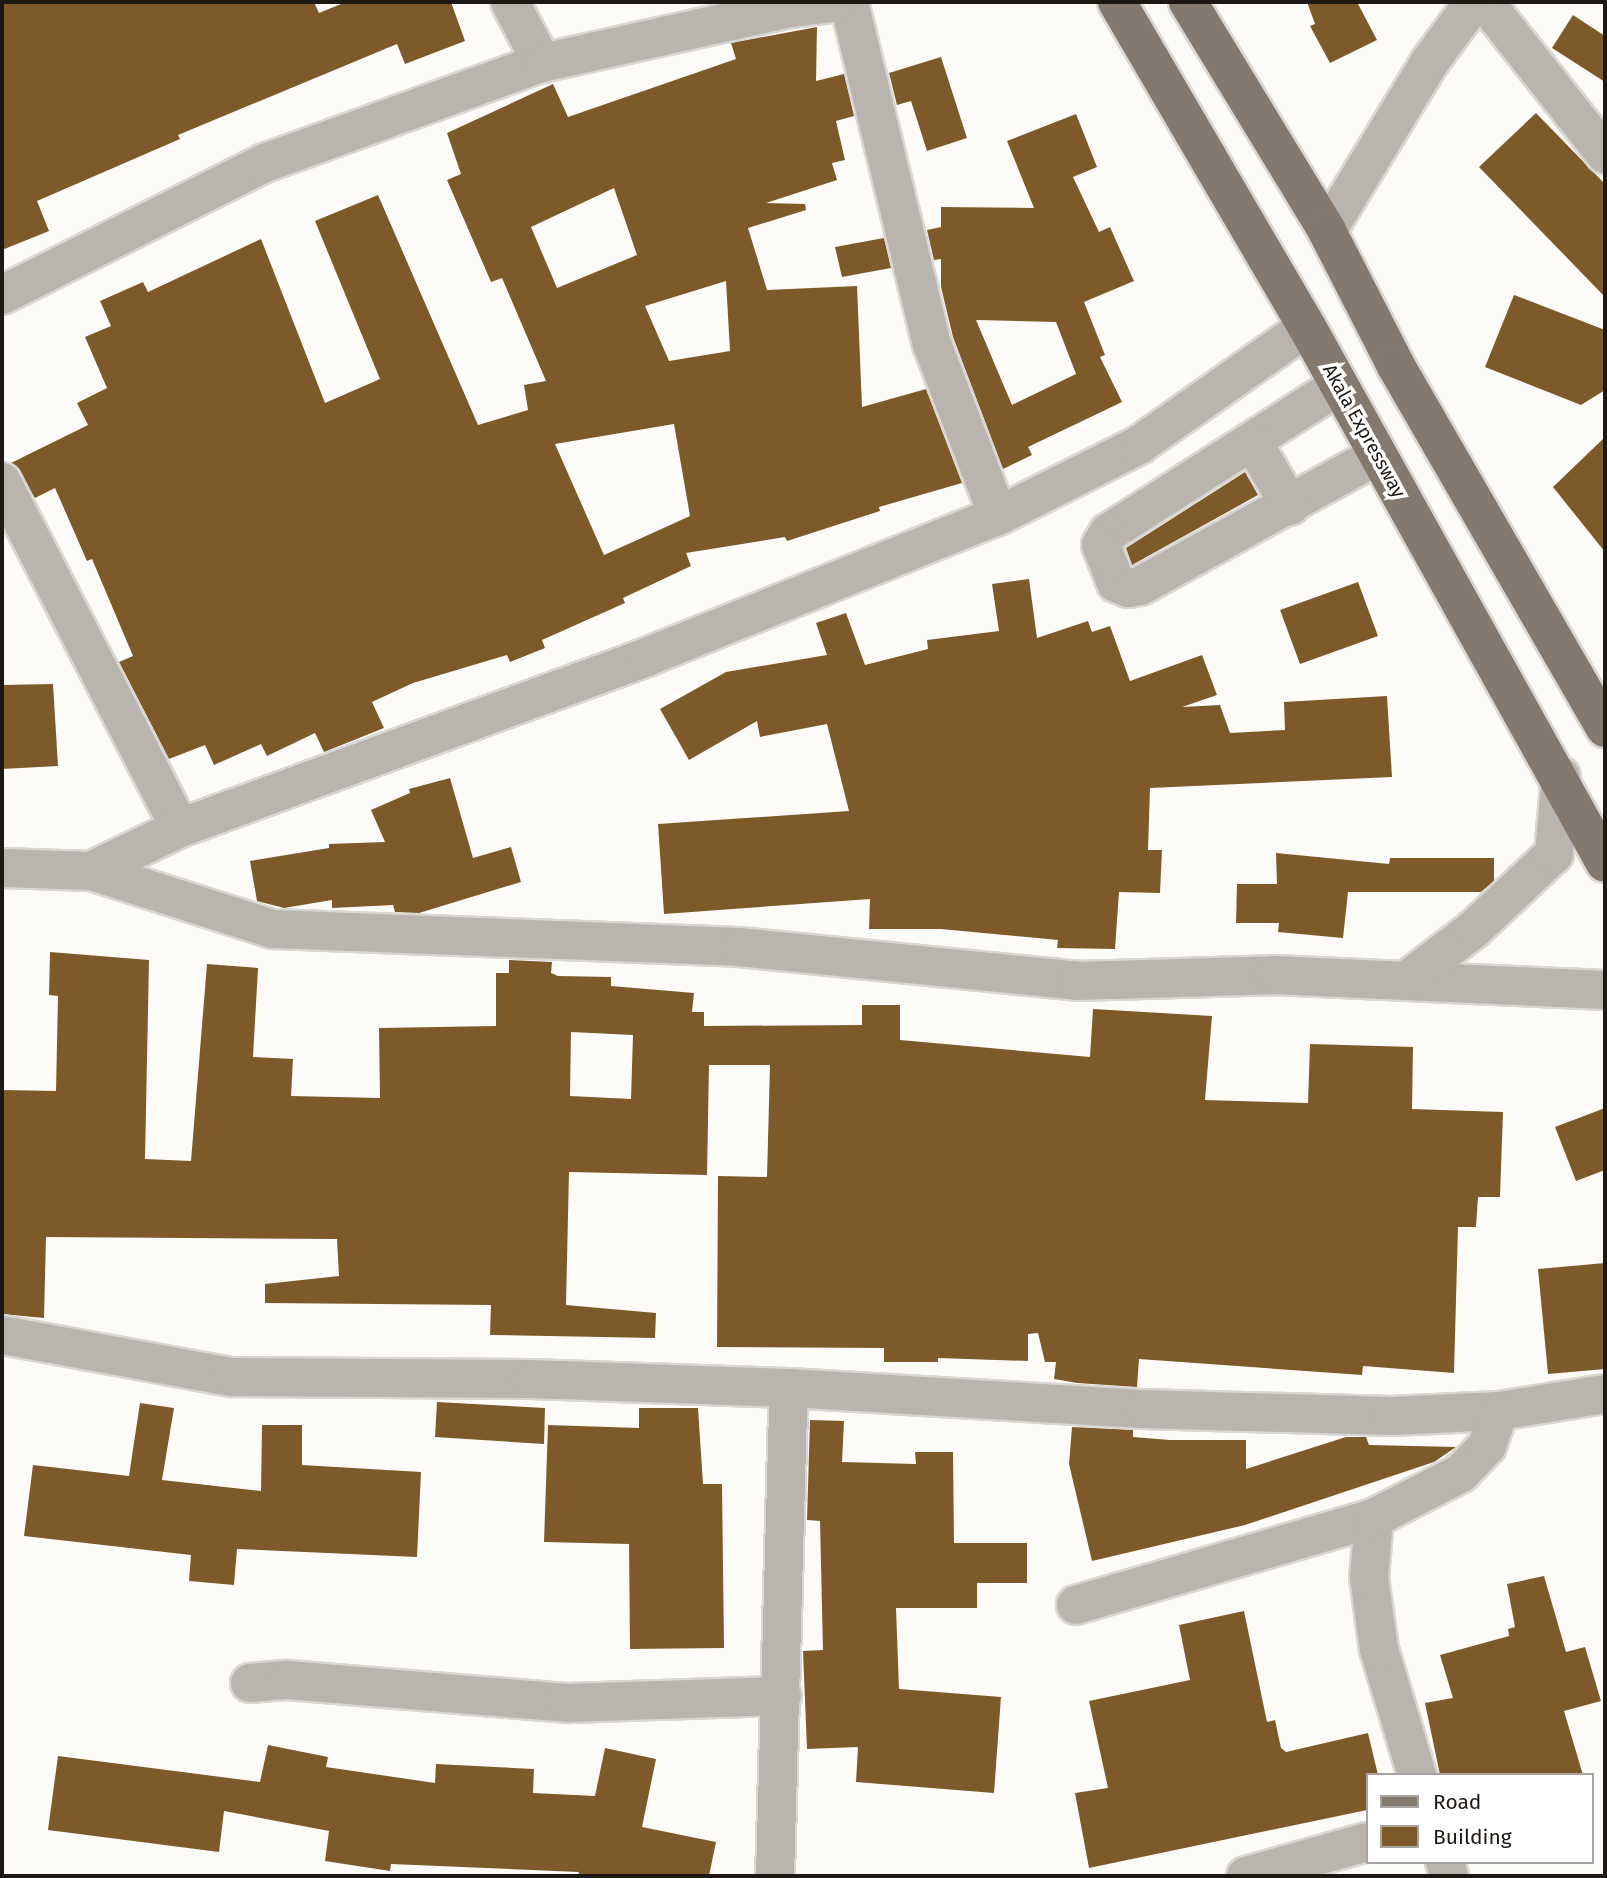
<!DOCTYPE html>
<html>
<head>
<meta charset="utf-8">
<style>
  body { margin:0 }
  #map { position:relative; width:1607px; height:1878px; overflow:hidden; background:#fdfbf8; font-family:"Fira Sans",sans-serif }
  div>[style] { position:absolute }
  .building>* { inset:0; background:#7e5a2a }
  .roads { filter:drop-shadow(2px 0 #d9d7d3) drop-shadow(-2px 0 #d9d7d3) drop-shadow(0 2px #d9d7d3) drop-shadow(0 -2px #d9d7d3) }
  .minor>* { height:38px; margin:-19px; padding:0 19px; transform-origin:19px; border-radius:19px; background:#bab4ae }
  .major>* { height:38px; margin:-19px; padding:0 19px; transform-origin:19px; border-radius:19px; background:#84796f }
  span { translate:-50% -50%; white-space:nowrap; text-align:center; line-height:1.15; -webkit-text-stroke:7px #fff; paint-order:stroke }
  .street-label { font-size:19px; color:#1d1813 }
  .frame { position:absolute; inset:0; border:4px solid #1d1813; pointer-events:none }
  .legend { position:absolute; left:1366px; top:1773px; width:228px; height:91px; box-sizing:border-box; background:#fff; border:2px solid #a5a3a1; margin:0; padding:9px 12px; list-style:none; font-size:21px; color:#1d1813 }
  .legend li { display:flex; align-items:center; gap:14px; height:35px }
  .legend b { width:35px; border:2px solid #a5a3a1 }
</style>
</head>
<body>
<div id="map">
  <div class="building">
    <div style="clip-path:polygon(2px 2px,314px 2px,319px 13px,346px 2px,451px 2px,465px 41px,405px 64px,397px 44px,178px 135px,180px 139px,37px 201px,49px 231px,2px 250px)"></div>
    <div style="clip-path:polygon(1307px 2px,1357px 2px,1377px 40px,1330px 63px,1310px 26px,1315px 24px)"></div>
    <div style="clip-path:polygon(1573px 15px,1605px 36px,1605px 82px,1552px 48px)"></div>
    <div style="clip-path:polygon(evenodd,817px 27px,816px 81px,844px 74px,854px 116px,836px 121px,845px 160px,832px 163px,837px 180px,766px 203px,805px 204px,806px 210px,748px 228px,767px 290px,857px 286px,862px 407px,926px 389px,962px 483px,879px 507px,880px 511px,787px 541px,785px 537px,686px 553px,691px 566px,623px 598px,625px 603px,542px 640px,545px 648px,510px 662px,507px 655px,413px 683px,372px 702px,384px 728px,324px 752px,315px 733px,267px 756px,261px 744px,214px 765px,205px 745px,169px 759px,119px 662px,133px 656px,92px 559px,87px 561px,55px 488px,35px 498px,11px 463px,88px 425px,77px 403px,107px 388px,85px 337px,111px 326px,100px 301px,143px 282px,148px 292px,261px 239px,325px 403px,380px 379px,315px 221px,378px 195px,478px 425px,528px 410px,524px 385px,546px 381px,502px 278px,491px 282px,447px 180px,461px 174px,447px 133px,553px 84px,568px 117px,736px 59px,731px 43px,817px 27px,614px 188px,637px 255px,557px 288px,531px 227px,614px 188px,817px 27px,726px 281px,730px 351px,669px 361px,645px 306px,726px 281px,817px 27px,674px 424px,690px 516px,604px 555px,555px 444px,674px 424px)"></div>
    <div style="clip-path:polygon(941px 57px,967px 138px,927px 151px,911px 101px,897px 105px,889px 73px)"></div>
    <div style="clip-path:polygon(1536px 113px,1605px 184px,1605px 297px,1479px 167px)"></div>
    <div style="clip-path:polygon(evenodd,1076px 114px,1097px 167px,1073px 177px,1099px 232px,1110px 227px,1134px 281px,1084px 302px,1105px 355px,1100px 357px,1122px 402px,1028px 447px,1032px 455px,1003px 469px,953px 337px,941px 287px,941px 259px,934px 260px,927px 230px,941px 227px,941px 207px,1034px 208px,1007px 141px,1076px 114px,976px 320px,1056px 322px,1076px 374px,1012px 405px,976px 320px)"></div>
    <div style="clip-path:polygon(884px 238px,891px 268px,842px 277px,835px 247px)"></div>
    <div style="clip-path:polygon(1514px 295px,1605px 330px,1605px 390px,1581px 405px,1485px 367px)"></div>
    <div style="clip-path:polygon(1605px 437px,1605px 552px,1553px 487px)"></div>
    <div style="clip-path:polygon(1245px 472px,1258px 495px,1132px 565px,1126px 548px)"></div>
    <div style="clip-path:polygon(1029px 579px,1037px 638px,1088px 621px,1092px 632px,1110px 626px,1130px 681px,1202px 655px,1217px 695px,1182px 707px,1220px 705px,1230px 733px,1285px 730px,1284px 702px,1387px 696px,1392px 777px,1150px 788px,1148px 850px,1162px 850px,1160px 893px,1119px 892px,1115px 949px,1057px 948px,1058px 940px,941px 929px,869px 929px,870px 899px,664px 914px,658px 824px,849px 811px,827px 724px,760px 737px,757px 721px,689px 760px,660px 709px,726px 672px,827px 655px,816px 623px,846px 613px,865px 665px,928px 649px,927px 640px,999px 631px,992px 584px)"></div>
    <div style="clip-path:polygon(1358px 582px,1378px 636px,1300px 664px,1280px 610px)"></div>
    <div style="clip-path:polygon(53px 684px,58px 766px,2px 769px,2px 685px)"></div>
    <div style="clip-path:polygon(450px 778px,473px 858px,511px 847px,521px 882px,419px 913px,395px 912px,393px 905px,332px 908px,332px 900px,284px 908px,257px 901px,250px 861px,329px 848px,329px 844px,385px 842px,371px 810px,410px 793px,409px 789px)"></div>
    <div style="clip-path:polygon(1276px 853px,1389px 864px,1390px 858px,1494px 858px,1494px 881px,1481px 892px,1348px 892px,1343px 938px,1278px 932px,1279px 923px,1236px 923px,1237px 884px,1277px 884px)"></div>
    <div style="clip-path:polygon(evenodd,50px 952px,149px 960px,145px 1159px,191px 1161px,207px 964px,258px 968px,253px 1057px,293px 1059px,291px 1096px,380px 1098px,379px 1028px,496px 1026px,496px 973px,509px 973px,509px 960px,552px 962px,551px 973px,558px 976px,611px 977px,611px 986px,694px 993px,692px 1012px,704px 1012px,704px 1026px,862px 1025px,862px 1005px,900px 1005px,900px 1040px,1090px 1057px,1093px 1009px,1212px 1016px,1205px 1100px,1308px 1103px,1310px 1044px,1413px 1047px,1412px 1109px,1503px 1112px,1500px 1197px,1478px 1197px,1476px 1227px,1458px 1227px,1454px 1373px,1363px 1366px,1362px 1375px,1139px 1359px,1137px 1387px,1077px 1383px,1054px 1379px,1056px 1362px,1045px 1362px,1038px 1333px,1028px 1334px,1028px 1361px,938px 1358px,938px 1362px,884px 1362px,884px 1348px,717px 1347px,718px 1176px,767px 1177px,770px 1065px,709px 1065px,707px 1175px,569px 1172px,566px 1305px,656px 1313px,655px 1338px,490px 1335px,491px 1305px,265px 1303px,265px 1284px,339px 1276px,337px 1239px,46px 1237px,44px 1318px,2px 1314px,2px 1090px,56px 1091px,58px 996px,49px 995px,50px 952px,571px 1032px,633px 1035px,631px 1099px,570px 1096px,571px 1032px)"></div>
    <div style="clip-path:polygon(1605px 1108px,1605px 1170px,1576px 1181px,1555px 1127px)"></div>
    <div style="clip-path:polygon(1605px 1263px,1605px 1369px,1548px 1374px,1538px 1269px)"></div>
    <div style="clip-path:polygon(437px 1402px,545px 1408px,544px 1444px,435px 1437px)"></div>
    <div style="clip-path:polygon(140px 1403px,174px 1408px,162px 1480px,261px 1491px,262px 1425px,302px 1425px,302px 1465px,421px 1472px,417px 1557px,237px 1549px,234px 1585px,189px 1581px,191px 1555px,24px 1536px,33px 1465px,129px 1476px)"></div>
    <div style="clip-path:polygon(639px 1408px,698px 1408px,703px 1484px,722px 1484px,724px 1648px,630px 1649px,629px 1544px,544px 1542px,548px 1425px,639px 1428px)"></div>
    <div style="clip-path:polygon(810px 1420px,844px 1421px,842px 1462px,916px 1464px,915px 1452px,953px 1452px,954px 1543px,1027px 1543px,1027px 1583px,977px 1583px,977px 1608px,896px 1608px,899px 1689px,1001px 1697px,994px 1793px,856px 1782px,858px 1747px,807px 1749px,803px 1651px,823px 1650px,820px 1521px,807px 1520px)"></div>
    <div style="clip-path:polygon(1072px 1427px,1133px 1430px,1133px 1437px,1170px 1440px,1246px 1440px,1246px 1469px,1346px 1437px,1366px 1437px,1369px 1445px,1456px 1447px,1434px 1462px,1245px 1525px,1092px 1561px,1069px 1464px)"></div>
    <div style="clip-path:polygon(1544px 1576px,1566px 1652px,1585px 1647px,1601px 1701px,1564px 1711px,1583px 1775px,1440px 1775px,1425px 1703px,1453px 1698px,1440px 1655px,1509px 1636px,1508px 1629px,1515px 1627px,1507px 1584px)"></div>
    <div style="clip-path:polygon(1244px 1611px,1267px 1722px,1275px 1720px,1281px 1748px,1286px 1752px,1368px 1733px,1378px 1775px,1367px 1775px,1367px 1810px,1089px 1868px,1075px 1793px,1108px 1788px,1089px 1701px,1190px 1680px,1179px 1625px)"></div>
    <div style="clip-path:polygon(268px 1745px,328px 1757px,326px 1767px,435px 1783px,436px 1764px,534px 1769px,533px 1793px,595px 1796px,605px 1748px,656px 1759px,642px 1827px,716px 1842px,709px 1876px,578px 1876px,579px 1872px,391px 1864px,390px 1871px,325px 1861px,329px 1831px,224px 1811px,219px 1852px,48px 1830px,58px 1756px,260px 1782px)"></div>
  </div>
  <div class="roads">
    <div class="minor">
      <div style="left:510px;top:2px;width:69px;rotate:62.3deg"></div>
      <div style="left:849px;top:2px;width:352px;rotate:76.4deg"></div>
      <div style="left:932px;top:344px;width:184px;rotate:69deg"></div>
      <div style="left:1485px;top:2px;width:194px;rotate:51.7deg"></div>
      <div style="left:1327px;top:231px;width:197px;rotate:-58.7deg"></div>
      <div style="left:1429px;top:63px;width:76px;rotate:-53.6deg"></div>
      <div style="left:2px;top:295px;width:294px;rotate:-26.7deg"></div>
      <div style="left:265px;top:163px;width:294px;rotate:-19.9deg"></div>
      <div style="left:542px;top:63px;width:249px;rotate:-12.5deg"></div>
      <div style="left:785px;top:9px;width:53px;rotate:-7.5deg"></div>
      <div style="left:1338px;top:386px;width:273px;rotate:147.4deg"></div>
      <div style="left:1108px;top:533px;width:14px;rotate:120deg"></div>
      <div style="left:1101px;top:545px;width:41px;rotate:68.5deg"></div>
      <div style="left:1116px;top:583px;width:13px;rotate:23deg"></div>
      <div style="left:1128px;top:588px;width:12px;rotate:-9deg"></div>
      <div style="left:1140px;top:586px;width:269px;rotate:-28.8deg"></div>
      <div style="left:1253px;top:442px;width:74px;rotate:60deg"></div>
      <div style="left:2px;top:482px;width:389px;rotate:62.8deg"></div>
      <div style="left:2px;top:868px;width:89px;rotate:1.9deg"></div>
      <div style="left:91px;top:871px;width:99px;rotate:-25.8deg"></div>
      <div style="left:180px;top:828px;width:500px;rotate:-20.1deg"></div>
      <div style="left:649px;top:656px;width:376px;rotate:-21.9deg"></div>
      <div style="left:998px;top:516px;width:158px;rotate:-26.7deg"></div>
      <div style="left:1139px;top:445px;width:205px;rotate:-35.1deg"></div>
      <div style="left:91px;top:871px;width:191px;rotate:17.7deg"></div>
      <div style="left:273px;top:929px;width:466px;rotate:2.2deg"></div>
      <div style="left:739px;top:947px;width:340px;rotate:5.7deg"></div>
      <div style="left:1077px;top:981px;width:197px;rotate:-1.7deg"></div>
      <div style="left:1274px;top:975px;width:331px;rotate:2.6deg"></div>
      <div style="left:1407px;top:980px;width:84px;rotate:-37.3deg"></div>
      <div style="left:1474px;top:929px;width:110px;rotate:-43.2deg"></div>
      <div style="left:1554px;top:854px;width:78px;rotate:-84.9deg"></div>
      <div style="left:2px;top:1335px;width:233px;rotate:10.4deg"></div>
      <div style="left:231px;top:1377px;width:299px;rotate:0.4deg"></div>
      <div style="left:530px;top:1379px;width:259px;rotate:2deg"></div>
      <div style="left:789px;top:1388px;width:353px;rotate:3.4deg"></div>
      <div style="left:1141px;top:1409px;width:250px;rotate:1.6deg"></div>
      <div style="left:1391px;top:1416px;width:108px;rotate:-2.7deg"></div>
      <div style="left:1499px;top:1411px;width:107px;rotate:-9.1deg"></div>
      <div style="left:1076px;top:1605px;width:310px;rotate:-16.3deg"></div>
      <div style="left:250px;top:1683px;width:37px;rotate:-5deg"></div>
      <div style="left:287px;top:1680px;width:283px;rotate:4.7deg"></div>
      <div style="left:569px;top:1703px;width:213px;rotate:-1.9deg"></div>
      <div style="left:1417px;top:1775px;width:132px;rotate:-106.8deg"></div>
      <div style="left:1379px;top:1649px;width:72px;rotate:-98deg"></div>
      <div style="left:1369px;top:1578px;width:60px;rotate:-85.2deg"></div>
      <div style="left:1374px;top:1518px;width:98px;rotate:-27.3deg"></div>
      <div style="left:1461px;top:1473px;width:37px;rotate:-46deg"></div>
      <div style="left:1487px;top:1446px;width:37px;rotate:-71deg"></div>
      <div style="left:1445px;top:1862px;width:15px;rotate:74deg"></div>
      <div style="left:775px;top:1876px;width:488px;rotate:-88.4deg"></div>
      <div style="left:1246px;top:1876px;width:126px;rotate:-15.7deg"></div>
    </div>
    <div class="major">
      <div style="left:1117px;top:2px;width:376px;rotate:59.7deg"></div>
      <div style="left:1307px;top:327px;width:613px;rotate:60.93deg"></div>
      <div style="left:1188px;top:2px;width:268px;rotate:58.7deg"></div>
      <div style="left:1327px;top:231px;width:152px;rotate:62.9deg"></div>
      <div style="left:1396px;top:366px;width:418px;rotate:60deg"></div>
    </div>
  </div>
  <div class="street-label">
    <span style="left:1364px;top:431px;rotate:61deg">Akala Expressway</span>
  </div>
  <div class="frame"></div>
  <ul class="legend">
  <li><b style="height:9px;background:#84796f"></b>Road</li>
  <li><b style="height:19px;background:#7e5a2a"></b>Building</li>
  </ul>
</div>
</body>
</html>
